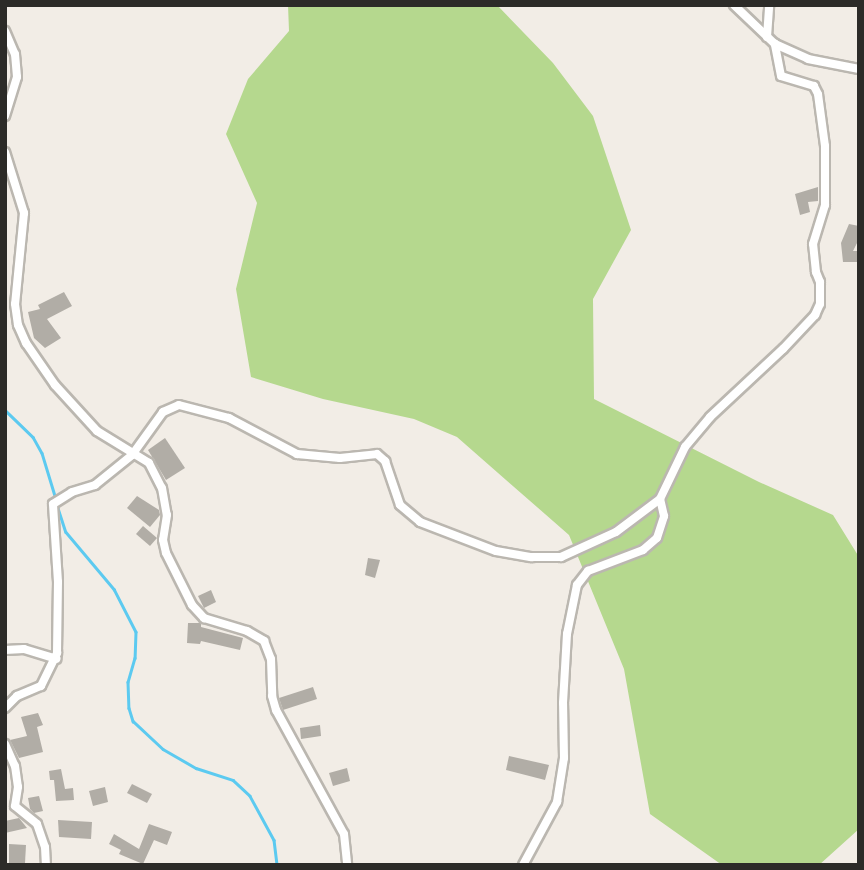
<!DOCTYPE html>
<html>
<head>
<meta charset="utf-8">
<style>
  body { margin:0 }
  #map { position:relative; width:864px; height:870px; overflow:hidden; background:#f2ede6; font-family:"DejaVu Sans",sans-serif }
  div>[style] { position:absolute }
  .green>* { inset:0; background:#b5d88e }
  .stream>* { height:2.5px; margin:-1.25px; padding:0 1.25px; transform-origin:1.25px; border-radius:1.25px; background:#5ccaf0 }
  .building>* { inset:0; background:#b1ada6 }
  .roads { filter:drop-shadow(2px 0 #bbb7b0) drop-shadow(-2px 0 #bbb7b0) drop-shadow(0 2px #bbb7b0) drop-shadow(0 -2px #bbb7b0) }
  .street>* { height:8px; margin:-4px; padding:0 4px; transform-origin:4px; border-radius:4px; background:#fff }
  span { translate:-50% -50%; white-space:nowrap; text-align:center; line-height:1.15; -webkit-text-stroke:7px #f2ede6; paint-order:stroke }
  .frame { position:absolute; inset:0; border:7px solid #2c2b28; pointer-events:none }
</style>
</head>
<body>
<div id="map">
  <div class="green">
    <div style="clip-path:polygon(288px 5px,497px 5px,553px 63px,593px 116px,631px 230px,593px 299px,594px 399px,759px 482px,833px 515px,859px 557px,859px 829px,819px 865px,722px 865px,650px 814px,624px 669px,569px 535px,457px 437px,414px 419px,323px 399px,251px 377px,236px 289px,257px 203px,226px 134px,248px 79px,289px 31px)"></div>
  </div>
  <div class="stream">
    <div style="left:5px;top:410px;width:39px;rotate:44deg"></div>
    <div style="left:33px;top:437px;width:18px;rotate:61deg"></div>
    <div style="left:42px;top:453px;width:48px;rotate:73.1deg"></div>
    <div style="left:57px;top:505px;width:28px;rotate:72deg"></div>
    <div style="left:66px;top:532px;width:75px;rotate:49.9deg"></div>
    <div style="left:114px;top:589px;width:48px;rotate:62.9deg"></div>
    <div style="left:136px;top:632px;width:26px;rotate:92deg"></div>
    <div style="left:135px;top:658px;width:25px;rotate:106deg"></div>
    <div style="left:128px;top:682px;width:26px;rotate:88deg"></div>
    <div style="left:129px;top:708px;width:14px;rotate:73deg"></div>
    <div style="left:133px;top:721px;width:41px;rotate:43deg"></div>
    <div style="left:163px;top:749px;width:38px;rotate:30deg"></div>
    <div style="left:196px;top:768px;width:39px;rotate:18deg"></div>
    <div style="left:233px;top:780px;width:23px;rotate:43deg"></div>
    <div style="left:250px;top:796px;width:50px;rotate:61.4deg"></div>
    <div style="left:274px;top:840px;width:25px;rotate:83deg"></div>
  </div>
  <div class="building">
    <div style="clip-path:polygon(818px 187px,818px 201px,808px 202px,810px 212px,800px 215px,795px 194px)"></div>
    <div style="clip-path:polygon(849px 224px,859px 226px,859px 239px,853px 251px,859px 251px,859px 262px,843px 262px,841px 243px)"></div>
    <div style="clip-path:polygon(64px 292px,72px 306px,47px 319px,61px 338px,45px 348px,34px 338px,28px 312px,40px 309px,38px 305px)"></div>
    <div style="clip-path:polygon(165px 438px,185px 468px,166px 480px,148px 450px)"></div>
    <div style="clip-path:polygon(137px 496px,159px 510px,160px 515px,150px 527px,127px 508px)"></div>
    <div style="clip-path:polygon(143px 526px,157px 538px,150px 546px,136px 534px)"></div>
    <div style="clip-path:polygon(368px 558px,380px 560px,375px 578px,365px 575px)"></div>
    <div style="clip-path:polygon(211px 590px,216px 602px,204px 608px,198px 596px)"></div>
    <div style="clip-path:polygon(188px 623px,201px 623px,201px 627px,243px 638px,240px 650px,201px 641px,200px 644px,187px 643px)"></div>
    <div style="clip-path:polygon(313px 687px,317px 699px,283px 710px,279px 698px)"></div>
    <div style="clip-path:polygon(38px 713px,43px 725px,37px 727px,43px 752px,19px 758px,10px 740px,27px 736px,21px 717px)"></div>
    <div style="clip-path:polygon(320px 725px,321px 736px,301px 739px,300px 728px)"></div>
    <div style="clip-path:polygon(509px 756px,549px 765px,545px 780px,506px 770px)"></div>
    <div style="clip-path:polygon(347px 768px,350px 781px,333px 786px,329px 773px)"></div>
    <div style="clip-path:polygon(61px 769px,65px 789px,73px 788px,74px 800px,56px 801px,54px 780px,50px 780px,49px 771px)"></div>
    <div style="clip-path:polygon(132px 784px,152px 794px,147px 803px,127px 793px)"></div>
    <div style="clip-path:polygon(105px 787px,108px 802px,93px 806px,89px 791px)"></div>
    <div style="clip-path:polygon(39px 796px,43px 811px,34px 813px,30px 809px,28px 798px)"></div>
    <div style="clip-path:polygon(19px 818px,27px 828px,5px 833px,5px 821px)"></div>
    <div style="clip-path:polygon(58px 820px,92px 822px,91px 839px,59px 837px)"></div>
    <div style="clip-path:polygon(149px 824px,172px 832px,167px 845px,154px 840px,143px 864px,119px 854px,121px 850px,109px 844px,114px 834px,139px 849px)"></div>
    <div style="clip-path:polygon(9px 844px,26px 845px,25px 863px,9px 863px)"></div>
  </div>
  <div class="roads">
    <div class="street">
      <div style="left:734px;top:5px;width:57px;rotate:43.6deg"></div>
      <div style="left:775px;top:44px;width:36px;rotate:24deg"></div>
      <div style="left:808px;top:59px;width:52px;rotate:11.1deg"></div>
      <div style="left:5px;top:31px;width:25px;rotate:67deg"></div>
      <div style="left:15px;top:54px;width:23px;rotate:85deg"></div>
      <div style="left:17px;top:77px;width:41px;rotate:107.1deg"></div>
      <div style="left:767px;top:37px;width:32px;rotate:-86deg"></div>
      <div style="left:5px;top:152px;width:64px;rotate:72.7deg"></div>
      <div style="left:24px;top:213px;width:91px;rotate:95.6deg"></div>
      <div style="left:15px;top:304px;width:21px;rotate:82deg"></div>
      <div style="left:18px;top:325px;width:20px;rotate:66deg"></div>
      <div style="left:26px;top:343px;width:51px;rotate:55.4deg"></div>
      <div style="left:55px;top:385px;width:62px;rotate:47.6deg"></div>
      <div style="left:97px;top:431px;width:61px;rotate:31.6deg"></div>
      <div style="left:149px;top:463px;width:28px;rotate:63deg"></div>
      <div style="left:162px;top:488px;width:27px;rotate:80deg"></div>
      <div style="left:167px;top:515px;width:25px;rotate:99deg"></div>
      <div style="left:163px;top:540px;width:13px;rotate:77deg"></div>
      <div style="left:166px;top:553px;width:58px;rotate:63.4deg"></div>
      <div style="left:192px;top:605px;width:18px;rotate:47deg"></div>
      <div style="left:204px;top:618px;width:45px;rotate:16.8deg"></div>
      <div style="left:247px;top:631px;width:20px;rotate:30deg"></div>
      <div style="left:264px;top:641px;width:19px;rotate:69deg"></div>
      <div style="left:271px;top:659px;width:37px;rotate:88deg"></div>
      <div style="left:272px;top:696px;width:15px;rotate:74deg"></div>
      <div style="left:276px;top:710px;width:141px;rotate:61.3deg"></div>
      <div style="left:344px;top:834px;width:31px;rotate:84deg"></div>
      <div style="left:5px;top:650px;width:19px;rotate:-3deg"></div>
      <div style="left:24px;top:649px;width:34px;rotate:17deg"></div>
      <div style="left:5px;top:708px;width:17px;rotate:-45deg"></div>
      <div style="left:17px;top:696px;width:26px;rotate:-23deg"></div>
      <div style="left:41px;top:686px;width:37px;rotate:-64deg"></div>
      <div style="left:57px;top:653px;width:71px;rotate:-89.2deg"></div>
      <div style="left:58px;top:582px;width:78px;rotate:-93.7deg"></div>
      <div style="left:53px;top:504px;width:22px;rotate:-32deg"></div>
      <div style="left:72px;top:492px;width:24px;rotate:-17deg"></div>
      <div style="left:95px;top:485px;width:48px;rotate:-39deg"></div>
      <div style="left:132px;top:455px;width:53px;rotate:-54.2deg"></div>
      <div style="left:163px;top:412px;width:17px;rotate:-24deg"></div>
      <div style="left:179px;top:405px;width:52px;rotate:14.6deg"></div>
      <div style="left:229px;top:418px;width:77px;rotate:27.9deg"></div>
      <div style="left:297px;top:454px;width:43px;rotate:5.3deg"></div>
      <div style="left:340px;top:458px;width:37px;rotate:-6deg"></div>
      <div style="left:377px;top:454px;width:11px;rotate:41deg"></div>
      <div style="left:385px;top:461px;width:46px;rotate:71.2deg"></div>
      <div style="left:400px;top:505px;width:26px;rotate:40deg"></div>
      <div style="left:420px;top:522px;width:81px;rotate:20.9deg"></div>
      <div style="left:496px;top:551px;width:36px;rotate:10deg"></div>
      <div style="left:531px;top:557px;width:30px"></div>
      <div style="left:561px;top:557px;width:60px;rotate:-24.4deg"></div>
      <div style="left:616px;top:532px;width:55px;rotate:-36.9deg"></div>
      <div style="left:660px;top:499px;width:58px;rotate:-64.3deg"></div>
      <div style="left:685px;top:447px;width:39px;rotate:-50deg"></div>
      <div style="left:710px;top:417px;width:100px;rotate:-43deg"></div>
      <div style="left:783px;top:349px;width:47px;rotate:-46.7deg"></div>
      <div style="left:815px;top:315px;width:12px;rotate:-66deg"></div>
      <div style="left:820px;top:304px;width:22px;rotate:-90deg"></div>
      <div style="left:820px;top:282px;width:11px;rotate:-112deg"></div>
      <div style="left:816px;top:272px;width:28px;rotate:-96deg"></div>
      <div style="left:813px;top:244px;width:41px;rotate:-72.9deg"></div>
      <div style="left:825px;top:205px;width:59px;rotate:-90deg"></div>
      <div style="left:825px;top:146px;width:52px;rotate:-97.7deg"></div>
      <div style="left:818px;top:94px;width:9px;rotate:-117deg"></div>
      <div style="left:814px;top:86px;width:34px;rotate:-163deg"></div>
      <div style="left:781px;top:76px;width:33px;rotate:-101deg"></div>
      <div style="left:5px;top:744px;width:24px;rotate:66deg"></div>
      <div style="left:15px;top:766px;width:21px;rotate:82deg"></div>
      <div style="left:18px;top:787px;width:19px;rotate:99deg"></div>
      <div style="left:15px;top:806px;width:28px;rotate:39deg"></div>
      <div style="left:37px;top:824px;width:24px;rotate:71deg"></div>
      <div style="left:45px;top:847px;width:18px;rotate:87deg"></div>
      <div style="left:523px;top:865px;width:72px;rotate:-61.6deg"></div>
      <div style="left:557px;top:802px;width:45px;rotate:-81deg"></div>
      <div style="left:564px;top:758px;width:55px;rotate:-91deg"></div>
      <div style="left:563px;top:703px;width:69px;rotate:-86.7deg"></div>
      <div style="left:567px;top:634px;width:50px;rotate:-78.5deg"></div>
      <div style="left:577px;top:585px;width:18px;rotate:-52deg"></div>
      <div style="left:588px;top:571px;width:59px;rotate:-20.9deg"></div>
      <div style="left:643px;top:550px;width:18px;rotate:-41deg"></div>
      <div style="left:657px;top:538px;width:23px;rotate:-72deg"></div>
      <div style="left:664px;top:516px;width:17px;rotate:-103deg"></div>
    </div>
  </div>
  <div class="frame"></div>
</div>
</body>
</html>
